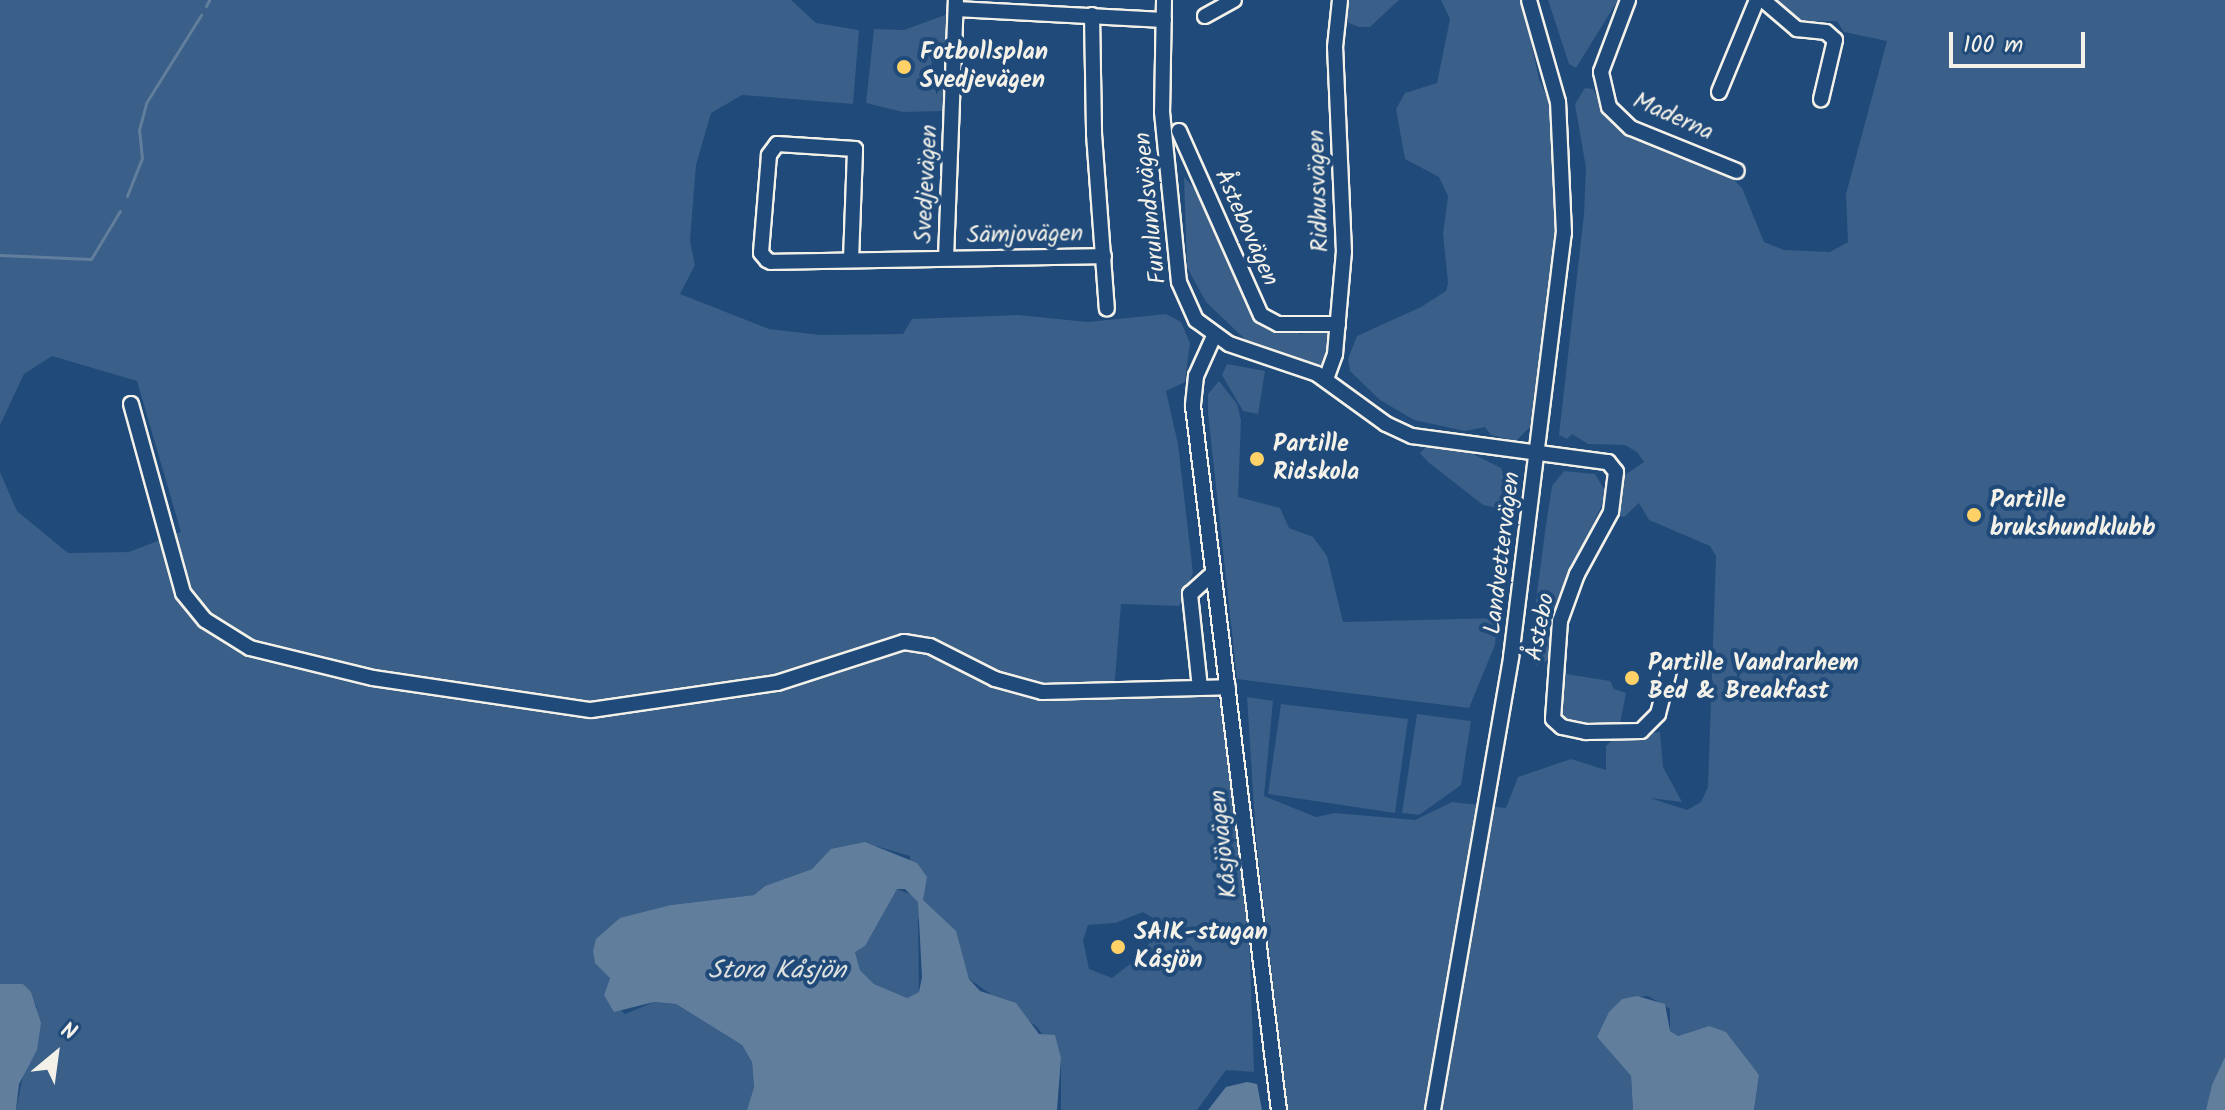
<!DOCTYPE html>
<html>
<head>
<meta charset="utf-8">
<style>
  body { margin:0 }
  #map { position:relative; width:2225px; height:1110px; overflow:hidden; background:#1f4a7a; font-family:Kalam,sans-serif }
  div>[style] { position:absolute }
  .green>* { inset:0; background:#3a5f88 }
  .water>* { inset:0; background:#627e9d }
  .stream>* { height:3px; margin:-1.5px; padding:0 1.5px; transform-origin:1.5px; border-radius:1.5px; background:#627e9d }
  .roads { filter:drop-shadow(2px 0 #f4f1e8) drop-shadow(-2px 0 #f4f1e8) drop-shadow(0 2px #f4f1e8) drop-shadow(0 -2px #f4f1e8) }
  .minor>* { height:14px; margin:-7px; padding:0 7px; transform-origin:7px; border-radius:7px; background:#1f4a7a }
  .dots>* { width:22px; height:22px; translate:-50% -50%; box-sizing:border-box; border:4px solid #1f4a7a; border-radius:50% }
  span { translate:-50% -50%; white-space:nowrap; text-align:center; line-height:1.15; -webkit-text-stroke:8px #1f4a7a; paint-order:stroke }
  .poi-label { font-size:24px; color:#f4f1e8; font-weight:700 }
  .left { translate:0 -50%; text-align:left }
  .street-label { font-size:24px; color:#f4f1e8 }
  .water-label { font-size:26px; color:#dee0dd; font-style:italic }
  .north { position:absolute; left:16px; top:1014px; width:80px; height:80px; -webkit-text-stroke:6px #1f4a7a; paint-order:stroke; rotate:29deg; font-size:22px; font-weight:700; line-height:32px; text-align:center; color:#f4f1e8 }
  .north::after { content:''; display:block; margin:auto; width:28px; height:36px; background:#f4f1e8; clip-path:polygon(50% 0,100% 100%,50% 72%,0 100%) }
  .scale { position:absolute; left:1949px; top:32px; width:136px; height:36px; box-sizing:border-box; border:4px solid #f4f1e8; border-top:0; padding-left:10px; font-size:24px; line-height:28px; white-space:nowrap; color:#f4f1e8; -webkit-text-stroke:6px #1f4a7a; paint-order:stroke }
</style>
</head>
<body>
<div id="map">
  <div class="green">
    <div style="clip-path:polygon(evenodd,0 0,791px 0,816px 23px,859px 30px,853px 104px,742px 95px,711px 113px,696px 165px,690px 241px,695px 265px,680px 294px,769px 329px,820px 335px,903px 334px,912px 319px,1018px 315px,1088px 322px,1166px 314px,1181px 322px,1190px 343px,1185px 382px,1166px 391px,1178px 444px,1193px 573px,1179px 606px,1121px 604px,1114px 691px,1208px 692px,1216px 696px,1225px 712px,1249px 929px,1254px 1072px,1226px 1070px,1197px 1110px,1061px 1110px,1061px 1058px,1036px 1026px,969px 979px,955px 931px,929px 909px,918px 919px,919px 992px,907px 998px,899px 995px,874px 984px,860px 970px,855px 952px,886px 903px,897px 889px,912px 895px,910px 856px,865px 843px,831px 850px,812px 869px,765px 886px,754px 895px,671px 905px,607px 971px,610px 978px,604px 995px,625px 1014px,654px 1002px,676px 1004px,742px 1045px,752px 1062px,754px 1087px,747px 1110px,16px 1110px,37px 1007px,23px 984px,0 984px,0 472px,17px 511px,68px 553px,129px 552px,181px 532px,137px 381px,52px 356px,24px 374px,0 425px,0 0,1143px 912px,1158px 921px,1151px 941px,1134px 961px,1112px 978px,1089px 969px,1083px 940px,1088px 925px,1115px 923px,1143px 912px)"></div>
    <div style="clip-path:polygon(1345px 0,1399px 0,1370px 27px,1359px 27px,1346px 22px)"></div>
    <div style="clip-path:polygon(1441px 0,1522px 0,1539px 79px,1554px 114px,1555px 247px,1530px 427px,1516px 441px,1491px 435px,1485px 427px,1465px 431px,1414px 420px,1380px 400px,1350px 371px,1348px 359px,1357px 336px,1421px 307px,1446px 291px,1448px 283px,1443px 234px,1448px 196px,1439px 177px,1405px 159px,1396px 109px,1405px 93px,1437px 83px,1450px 19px)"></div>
    <div style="clip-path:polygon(1548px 0,1618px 0,1576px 68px,1569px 64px)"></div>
    <div style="clip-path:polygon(1773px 0,2225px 0,2225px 1057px,2206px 1110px,1754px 1110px,1759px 1075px,1742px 1060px,1737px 1046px,1709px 1026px,1678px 1036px,1670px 1031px,1670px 1009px,1648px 996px,1622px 999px,1597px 1037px,1631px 1076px,1633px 1110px,1288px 1110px,1256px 839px,1247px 697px,1273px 701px,1264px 796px,1316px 817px,1335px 813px,1415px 820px,1452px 802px,1506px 808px,1518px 777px,1571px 759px,1606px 770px,1606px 746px,1615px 737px,1660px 732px,1663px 767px,1682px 802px,1650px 798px,1687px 810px,1701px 802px,1708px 787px,1716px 556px,1710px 546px,1649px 520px,1639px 503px,1624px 517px,1616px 515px,1625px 475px,1644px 462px,1637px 452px,1625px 445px,1588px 444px,1572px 434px,1567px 439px,1559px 435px,1584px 214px,1586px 168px,1575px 104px,1585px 88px,1593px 89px,1614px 126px,1727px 173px,1742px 188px,1764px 242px,1784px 250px,1830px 252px,1848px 242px,1846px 194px,1887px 41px,1844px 32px,1837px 21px,1797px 21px)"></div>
    <div style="clip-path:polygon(953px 12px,949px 55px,946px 48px,933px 47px,931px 71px,944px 73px,948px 65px,943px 111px,903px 112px,866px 103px,874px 29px,904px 30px)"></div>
    <div style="clip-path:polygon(1184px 177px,1196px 190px,1264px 328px,1298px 329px,1299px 334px,1330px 330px,1326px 362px,1315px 366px,1250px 344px,1206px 302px,1187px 267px)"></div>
    <div style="clip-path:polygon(1227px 364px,1265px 371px,1258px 414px,1243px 411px,1222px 375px)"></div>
    <div style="clip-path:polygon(1219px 381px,1237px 404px,1241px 420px,1238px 497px,1280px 508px,1289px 528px,1313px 537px,1327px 556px,1343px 622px,1497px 618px,1495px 645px,1469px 708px,1237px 679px,1208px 413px,1208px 394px)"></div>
    <div style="clip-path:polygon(1428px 445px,1469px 452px,1501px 468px,1511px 492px,1503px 509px,1483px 505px,1428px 462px,1420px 453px)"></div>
    <div style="clip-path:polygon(1564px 471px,1595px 474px,1607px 494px,1565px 584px,1549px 660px,1536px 665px,1529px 654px,1545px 532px,1552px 486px)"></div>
    <div style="clip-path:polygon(1560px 673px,1610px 681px,1614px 689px,1626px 693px,1619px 729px,1563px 719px)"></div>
    <div style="clip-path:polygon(1281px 704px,1408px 719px,1395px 813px,1268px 794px)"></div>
    <div style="clip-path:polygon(1417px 714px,1471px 721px,1461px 785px,1419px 815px,1402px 813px)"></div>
  </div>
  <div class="water">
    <div style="clip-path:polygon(evenodd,865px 842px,917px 863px,927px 877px,923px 900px,956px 931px,969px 979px,980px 991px,1016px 1003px,1039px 1034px,1055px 1035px,1061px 1058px,1057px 1110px,747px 1110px,754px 1087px,752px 1062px,742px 1045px,676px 1004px,654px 1002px,614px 1012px,604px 995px,610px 978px,595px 963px,593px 951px,596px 939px,620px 918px,671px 905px,754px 895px,765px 886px,812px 869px,831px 849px,865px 842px,897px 889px,905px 889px,918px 902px,922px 977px,919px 992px,907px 998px,874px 984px,860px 970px,855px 952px,865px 946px,897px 889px)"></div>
    <div style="clip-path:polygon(0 984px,23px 984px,31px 992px,41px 1023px,37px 1050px,19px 1084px,16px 1110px,0 1110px)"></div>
    <div style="clip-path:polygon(1637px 996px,1665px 1004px,1670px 1031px,1678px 1036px,1709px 1026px,1726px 1032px,1759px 1075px,1754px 1110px,1633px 1110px,1631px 1076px,1597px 1037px,1609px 1012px,1622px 999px)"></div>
    <div style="clip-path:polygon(2225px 1057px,2225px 1110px,2206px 1110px,2212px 1085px)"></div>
    <div style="clip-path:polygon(1247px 1082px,1257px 1084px,1262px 1110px,1208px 1110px,1226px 1087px)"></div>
  </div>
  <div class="stream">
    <div style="left:206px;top:6px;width:7px;rotate:-63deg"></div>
    <div style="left:127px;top:196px;width:41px;rotate:-68.5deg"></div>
    <div style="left:142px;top:158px;width:28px;rotate:-96deg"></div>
    <div style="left:139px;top:130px;width:28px;rotate:-75deg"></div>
    <div style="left:146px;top:103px;width:104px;rotate:-58deg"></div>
    <div style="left:0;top:255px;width:91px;rotate:2.5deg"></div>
    <div style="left:91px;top:259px;width:56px;rotate:-58.9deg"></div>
  </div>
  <div class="roads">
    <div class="minor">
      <div style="left:1164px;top:0;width:112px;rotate:91deg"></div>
      <div style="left:1162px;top:112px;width:171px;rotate:84.3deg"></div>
      <div style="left:1179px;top:282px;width:42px;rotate:65.9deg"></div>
      <div style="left:1196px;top:320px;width:41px;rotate:36deg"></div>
      <div style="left:1229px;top:344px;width:93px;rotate:18.8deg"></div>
      <div style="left:1317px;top:374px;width:85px;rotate:35.9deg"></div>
      <div style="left:1386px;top:424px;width:29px;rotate:25deg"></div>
      <div style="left:1412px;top:436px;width:198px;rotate:7.6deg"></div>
      <div style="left:1608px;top:462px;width:13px;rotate:51deg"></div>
      <div style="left:1616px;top:472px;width:40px;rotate:97.1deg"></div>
      <div style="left:1611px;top:512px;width:71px;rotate:118.7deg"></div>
      <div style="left:1577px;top:574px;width:50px;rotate:109.9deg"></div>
      <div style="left:1560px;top:621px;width:98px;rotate:94.1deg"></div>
      <div style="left:1553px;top:719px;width:12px;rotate:42deg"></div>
      <div style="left:1562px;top:727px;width:25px;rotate:12deg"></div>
      <div style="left:1586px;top:732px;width:55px;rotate:-1deg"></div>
      <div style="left:1641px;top:731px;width:24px;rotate:-45deg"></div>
      <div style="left:1658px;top:714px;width:49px;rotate:-75.7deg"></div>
      <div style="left:1628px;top:0;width:77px;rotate:110.6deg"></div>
      <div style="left:1601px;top:72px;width:36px;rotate:77deg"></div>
      <div style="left:1609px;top:107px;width:30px;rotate:44deg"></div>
      <div style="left:1631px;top:128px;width:114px;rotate:22.1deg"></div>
      <div style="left:1763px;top:0;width:45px;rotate:40.5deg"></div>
      <div style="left:1797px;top:29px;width:29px;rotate:6deg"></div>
      <div style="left:1826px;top:32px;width:12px;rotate:42deg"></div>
      <div style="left:1835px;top:40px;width:61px;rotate:103.3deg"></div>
      <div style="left:956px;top:9px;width:208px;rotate:3deg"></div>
      <div style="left:1092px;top:15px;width:119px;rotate:89deg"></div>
      <div style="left:1094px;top:134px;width:175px;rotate:85.8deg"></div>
      <div style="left:1205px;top:16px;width:33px;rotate:-29deg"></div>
      <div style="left:1719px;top:92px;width:100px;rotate:-67.6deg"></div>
      <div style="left:1179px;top:131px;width:201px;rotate:66deg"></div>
      <div style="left:1261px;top:315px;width:19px;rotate:28deg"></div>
      <div style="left:1278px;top:324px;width:60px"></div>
      <div style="left:946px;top:258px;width:258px;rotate:-87.8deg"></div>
      <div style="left:851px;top:260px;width:111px;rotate:-87.9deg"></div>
      <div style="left:855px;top:149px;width:78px;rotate:-176.3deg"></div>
      <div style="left:777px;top:144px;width:14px;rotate:126deg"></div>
      <div style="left:769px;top:155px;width:98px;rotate:94.7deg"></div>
      <div style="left:761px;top:253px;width:9px;rotate:49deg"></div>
      <div style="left:767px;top:260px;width:4px;rotate:27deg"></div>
      <div style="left:771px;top:262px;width:333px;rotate:-1deg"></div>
      <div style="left:1214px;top:336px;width:44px;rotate:114.2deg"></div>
      <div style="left:1196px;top:376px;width:30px;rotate:96deg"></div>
      <div style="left:1193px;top:406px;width:709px;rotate:83.04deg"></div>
      <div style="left:1326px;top:379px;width:27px;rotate:-70deg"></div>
      <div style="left:1335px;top:354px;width:102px;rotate:-85deg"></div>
      <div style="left:1344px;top:252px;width:205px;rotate:-92.5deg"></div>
      <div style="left:1335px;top:47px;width:47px;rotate:-83.9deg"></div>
      <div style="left:131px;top:404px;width:196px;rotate:74.6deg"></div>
      <div style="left:183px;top:593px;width:35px;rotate:51deg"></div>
      <div style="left:205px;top:620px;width:53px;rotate:31.9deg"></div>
      <div style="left:250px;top:648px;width:127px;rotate:13.7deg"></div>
      <div style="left:373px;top:678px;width:220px;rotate:8.4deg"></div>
      <div style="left:591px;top:710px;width:188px;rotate:-8.3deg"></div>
      <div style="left:777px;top:683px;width:133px;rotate:-17.9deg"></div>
      <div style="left:904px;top:642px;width:26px;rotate:9deg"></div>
      <div style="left:930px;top:646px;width:73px;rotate:26.9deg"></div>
      <div style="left:995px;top:679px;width:49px;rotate:15.5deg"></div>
      <div style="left:1042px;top:692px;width:186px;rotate:-1.5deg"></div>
      <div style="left:1200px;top:688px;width:95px;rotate:-96.1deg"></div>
      <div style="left:1190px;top:594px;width:31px;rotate:-42deg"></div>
      <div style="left:1433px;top:1110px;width:460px;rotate:-80.2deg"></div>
      <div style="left:1511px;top:657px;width:427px;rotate:-82.9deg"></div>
      <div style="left:1564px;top:233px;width:131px;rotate:-92.6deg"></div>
      <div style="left:1558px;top:102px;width:106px;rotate:-105.9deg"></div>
    </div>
  </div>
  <div class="dots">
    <div style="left:904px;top:67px;background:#ffd166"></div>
    <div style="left:1257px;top:459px;background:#ffd166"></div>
    <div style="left:1974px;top:515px;background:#ffd166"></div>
    <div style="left:1632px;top:678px;background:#ffd166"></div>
    <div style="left:1118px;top:947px;background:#ffd166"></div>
  </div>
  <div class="poi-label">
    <span class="left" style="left:920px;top:67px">Fotbollsplan<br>Svedjevägen</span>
    <span class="left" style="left:1273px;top:459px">Partille<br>Ridskola</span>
    <span class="left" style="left:1990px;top:515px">Partille<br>brukshundklubb</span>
    <span class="left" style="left:1648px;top:678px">Partille Vandrarhem<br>Bed &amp; Breakfast</span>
    <span class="left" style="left:1134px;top:947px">SAIK-stugan<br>Kåsjön</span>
  </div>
  <div class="street-label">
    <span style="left:1673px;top:117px;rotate:24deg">Maderna</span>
    <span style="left:927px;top:184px;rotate:-87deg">Svedjevägen</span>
    <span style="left:1319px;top:191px;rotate:-92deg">Ridhusvägen</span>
    <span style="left:1151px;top:208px;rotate:-96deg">Furulundsvägen</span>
    <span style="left:1246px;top:228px;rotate:66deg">Åstebovägen</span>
    <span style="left:1025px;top:235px;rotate:-1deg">Sämjovägen</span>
    <span style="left:1503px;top:553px;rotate:-83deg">Landvettervägen</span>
    <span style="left:1541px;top:627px;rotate:-79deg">Åstebo</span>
    <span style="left:1224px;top:844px;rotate:-96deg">Kåsjövägen</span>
  </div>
  <div class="water-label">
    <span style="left:777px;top:972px">Stora Kåsjön</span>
  </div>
  <div class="north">N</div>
  <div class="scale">100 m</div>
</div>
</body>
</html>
